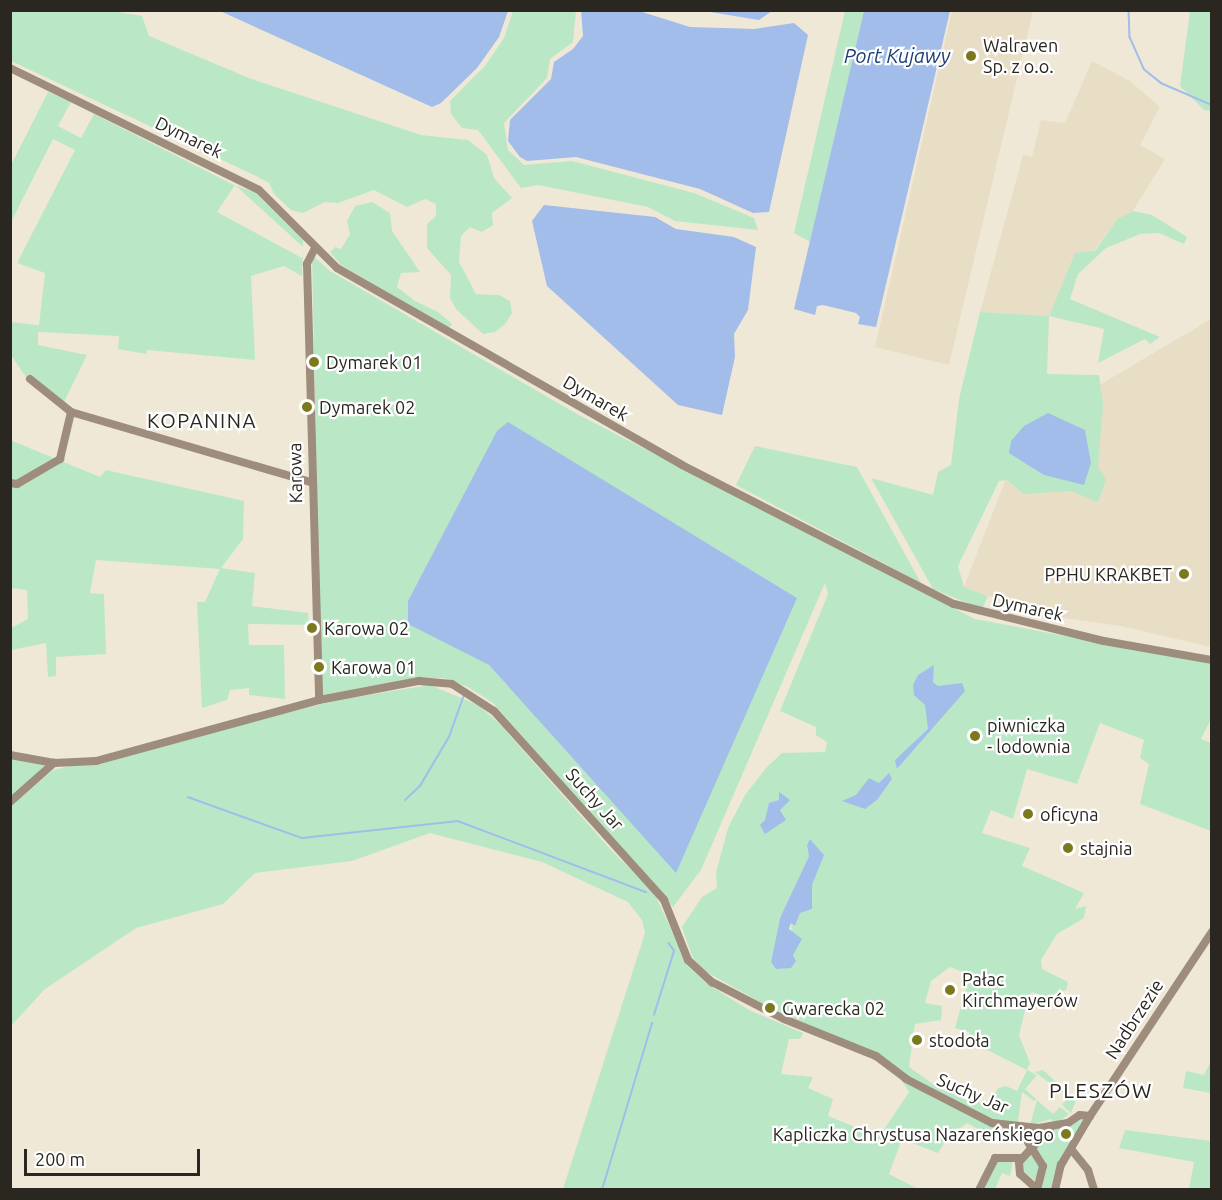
<!DOCTYPE html>
<html>
<head>
<meta charset="utf-8">
<style>
  body { margin:0 }
  #map { position:relative; width:1222px; height:1200px; overflow:hidden; background:#efe8d7; font-family:Ubuntu,sans-serif }
  div>[style] { position:absolute }
  .built>* { inset:0; background:#e8dec6 }
  .green>* { inset:0; background:#bae8c7 }
  .water>* { inset:0; background:#a2bde9 }
  .stream>* { height:1.5px; margin:-0.75px; padding:0 0.75px; transform-origin:0.75px; border-radius:0.75px; background:#a2bde9 }
  .minor>* { height:8px; margin:-4px; padding:0 4px; transform-origin:4px; border-radius:4px; background:#9e8c7c }
  .dots>* { width:16px; height:16px; translate:-50% -50%; box-sizing:border-box; border:3px solid #fff; border-radius:50% }
  span { translate:-50% -50%; white-space:nowrap; text-align:center; line-height:1.15; -webkit-text-stroke:4.5px #fff; paint-order:stroke }
  .poi-label { font-size:18px; color:#292720 }
  .left { translate:0 -50%; text-align:left }
  .right { translate:-100% -50%; text-align:right }
  .street-label { font-size:18px; color:#292720 }
  .water-label { font-size:20px; color:#1d3d73; font-style:italic }
  .neighbourhood-label { font-size:20px; color:#292720; letter-spacing:1.5px }
  .quarter-label { font-size:21px; color:#292720; letter-spacing:1.5px }
  .frame { position:absolute; inset:0; border:12px solid #292720; pointer-events:none }
  .scale { position:absolute; left:24px; top:1149px; width:176px; height:27px; box-sizing:border-box; border:3px solid #292720; border-top:0; padding-left:8px; font-size:18px; line-height:21px; white-space:nowrap; color:#292720; -webkit-text-stroke:4px #fff; paint-order:stroke }
</style>
</head>
<body>
<div id="map">
  <div class="built">
    <div style="clip-path:polygon(952px 11px,1033px 11px,949px 365px,875px 347px)"></div>
    <div style="clip-path:polygon(1092px 61px,1130px 81px,1160px 107px,1140px 145px,1165px 159px,1133px 211px,1117px 219px,1096px 249px,1075px 254px,1049px 316px,980px 312px,1023px 155px,1032px 157px,1041px 120px,1065px 123px)"></div>
    <div style="clip-path:polygon(1211px 319px,1211px 647px,1120px 626px,1044px 615px,964px 587px,1025px 429px)"></div>
  </div>
  <div class="green">
    <div style="clip-path:polygon(112px 11px,142px 16px,149px 36px,249px 78px,421px 135px,468px 140px,487px 155px,494px 178px,512px 198px,492px 213px,493px 225px,482px 232px,470px 227px,461px 236px,459px 262px,476px 294px,499px 295px,510px 301px,512px 313px,505px 324px,495px 332px,483px 334px,456px 309px,450px 298px,451px 275px,427px 248px,427px 224px,436px 216px,436px 204px,425px 199px,407px 207px,374px 190px,338px 203px,325px 202px,303px 213px,291px 210px,274px 194px,269px 183px,254px 175px,11px 61px,11px 11px)"></div>
    <div style="clip-path:polygon(513px 11px,576px 11px,573px 42px,550px 59px,547px 78px,504px 123px,508px 150px,524px 165px,572px 161px,694px 193px,754px 218px,758px 230px,675px 221px,648px 207px,538px 185px,521px 188px,478px 130px,462px 128px,451px 114px,450px 101px,485px 66px,504px 38px)"></div>
    <div style="clip-path:polygon(845px 11px,864px 11px,810px 242px,794px 233px)"></div>
    <div style="clip-path:polygon(1190px 11px,1211px 11px,1211px 111px,1204px 110px,1180px 86px)"></div>
    <div style="clip-path:polygon(evenodd,48px 92px,71px 102px,58px 126px,81px 138px,94px 114px,234px 185px,258px 193px,303px 239px,302px 276px,284px 266px,251px 276px,255px 360px,147px 350px,146px 354px,118px 349px,119px 336px,38px 332px,38px 345px,87px 355px,63px 404px,28px 380px,11px 355px,10px 322px,39px 325px,45px 273px,17px 263px,75px 150px,53px 139px,11px 222px,11px 165px,48px 92px,235px 185px,303px 247px,302px 258px,217px 212px,235px 185px)"></div>
    <div style="clip-path:polygon(372px 202px,390px 213px,392px 231px,420px 272px,401px 273px,397px 287px,415px 301px,438px 312px,452px 324px,449px 328px,341px 265px,330px 252px,335px 247px,341px 249px,350px 234px,347px 221px,355px 206px)"></div>
    <div style="clip-path:polygon(1133px 211px,1152px 215px,1187px 237px,1184px 244px,1159px 233px,1140px 234px,1106px 248px,1078px 274px,1070px 299px,1160px 337px,1150px 344px,1145px 339px,1098px 363px,1104px 329px,1049px 316px,1047px 374px,1099px 375px,1103px 404px,1098px 466px,1106px 480px,1098px 502px,1071px 491px,1024px 494px,1007px 480px,999px 481px,958px 566px,964px 587px,988px 596px,982px 609px,933px 589px,871px 478px,933px 495px,938px 472px,951px 465px,959px 399px,980px 312px,1049px 316px,1075px 253px,1096px 250px,1117px 219px)"></div>
    <div style="clip-path:polygon(evenodd,312px 255px,330px 271px,577px 414px,975px 619px,1211px 663px,1211px 719px,1201px 739px,1211px 743px,1211px 831px,1140px 804px,1149px 764px,1140px 758px,1144px 740px,1100px 723px,1077px 784px,1027px 769px,1013px 819px,991px 810px,982px 833px,1030px 848px,1022px 866px,1084px 893px,1075px 909px,1086px 906px,1084px 918px,1057px 934px,1041px 960px,1042px 969px,1068px 982px,1066px 990px,1046px 997px,1032px 992px,1028px 998px,1019px 1035px,1030px 1063px,1027px 1070px,1037px 1075px,1025px 1089px,1036px 1099px,1034px 1101px,1022px 1092px,1018px 1122px,1002px 1121px,996px 1139px,967px 1123px,947px 1138px,938px 1153px,902px 1139px,889px 1174px,918px 1189px,563px 1189px,645px 933px,642px 920px,628px 902px,542px 862px,430px 833px,352px 861px,255px 873px,223px 904px,136px 928px,45px 989px,11px 1026px,10px 807px,53px 770px,343px 699px,430px 685px,478px 705px,499px 723px,610px 849px,654px 892px,687px 965px,706px 983px,749px 1010px,803px 1033px,800px 1039px,789px 1039px,781px 1074px,813px 1077px,808px 1088px,833px 1099px,828px 1116px,879px 1137px,909px 1092px,893px 1066px,760px 1002px,703px 970px,692px 956px,682px 927px,702px 897px,717px 888px,716px 873px,728px 828px,745px 795px,767px 767px,782px 753px,825px 752px,827px 742px,816px 735px,816px 727px,780px 711px,828px 594px,825px 583px,701px 870px,673px 907px,493px 703px,468px 687px,444px 678px,417px 678px,321px 696px,312px 255px,796px 598px,676px 872px,489px 665px,796px 598px,312px 255px,810px 839px,823px 856px,812px 885px,812px 909px,800px 913px,795px 926px,791px 922px,793px 955px,771px 962px,780px 918px,809px 856px,810px 839px,312px 255px,950px 967px,970px 975px,955px 1028px,970px 1032px,968px 1040px,1027px 1070px,1017px 1091px,1006px 1086px,998px 1088px,990px 1106px,940px 1089px,909px 1067px,915px 1024px,941px 1020px,942px 1006px,925px 1003px,931px 981px,950px 967px)"></div>
    <div style="clip-path:polygon(10px 440px,100px 477px,106px 470px,244px 501px,243px 539px,221px 568px,255px 573px,252px 606px,308px 613px,309px 625px,248px 624px,249px 645px,284px 645px,285px 699px,249px 695px,249px 688px,230px 690px,227px 700px,202px 708px,197px 602px,205px 602px,220px 569px,96px 560px,90px 593px,104px 594px,106px 654px,56px 657px,56px 676px,48px 677px,46px 643px,11px 650px,11px 628px,28px 619px,27px 590px,11px 588px)"></div>
    <div style="clip-path:polygon(755px 446px,857px 467px,921px 583px,736px 485px)"></div>
    <div style="clip-path:polygon(11px 757px,46px 764px,11px 798px)"></div>
    <div style="clip-path:polygon(1211px 1061px,1211px 1093px,1183px 1088px,1186px 1071px,1204px 1075px)"></div>
    <div style="clip-path:polygon(1043px 1070px,1076px 1100px,1071px 1113px,1062px 1105px,1068px 1097px,1035px 1072px)"></div>
    <div style="clip-path:polygon(1037px 1100px,1053px 1114px,1060px 1107px,1069px 1114px,1055px 1124px,1051px 1119px,1030px 1125px)"></div>
    <div style="clip-path:polygon(1082px 1117px,1086px 1119px,1052px 1189px,1040px 1189px,1047px 1165px,1035px 1145px,1053px 1130px)"></div>
    <div style="clip-path:polygon(1125px 1130px,1211px 1141px,1211px 1189px,1189px 1189px,1194px 1162px,1119px 1148px)"></div>
    <div style="clip-path:polygon(1032px 1154px,1040px 1164px,1037px 1182px,1023px 1171px,1023px 1160px)"></div>
    <div style="clip-path:polygon(995px 1160px,1013px 1160px,1010px 1176px,1002px 1173px,995px 1189px,981px 1190px)"></div>
  </div>
  <div class="water">
    <div style="clip-path:polygon(581px 10px,639px 11px,690px 27px,754px 29px,794px 23px,808px 35px,769px 212px,753px 213px,700px 189px,576px 157px,527px 161px,520px 157px,508px 141px,510px 120px,551px 79px,554px 62px,573px 49px,583px 36px)"></div>
    <div style="clip-path:polygon(220px 11px,508px 11px,499px 37px,477px 68px,441px 103px,432px 107px)"></div>
    <div style="clip-path:polygon(704px 11px,772px 11px,759px 20px)"></div>
    <div style="clip-path:polygon(864px 11px,950px 11px,876px 327px,858px 324px,860px 317px,856px 313px,823px 305px,817px 306px,815px 315px,794px 309px)"></div>
    <div style="clip-path:polygon(544px 205px,655px 217px,676px 229px,734px 237px,756px 247px,748px 310px,734px 334px,735px 357px,722px 415px,678px 405px,547px 286px,532px 221px)"></div>
    <div style="clip-path:polygon(1048px 413px,1085px 430px,1091px 463px,1084px 485px,1044px 475px,1009px 453px,1011px 441px,1024px 426px)"></div>
    <div style="clip-path:polygon(508px 422px,797px 598px,676px 873px,489px 665px,408px 624px,408px 601px,497px 431px)"></div>
    <div style="clip-path:polygon(934px 665px,933px 682px,938px 686px,962px 683px,965px 691px,897px 769px,895px 760px,928px 729px,925px 705px,914px 695px,913px 685px,918px 675px)"></div>
    <div style="clip-path:polygon(889px 773px,892px 779px,877px 800px,865px 809px,842px 801px,856px 795px,869px 778px,879px 783px)"></div>
    <div style="clip-path:polygon(779px 792px,790px 800px,780px 810px,786px 820px,765px 834px,760px 825px,765px 820px,769px 803px,779px 800px)"></div>
    <div style="clip-path:polygon(810px 839px,824px 855px,812px 885px,812px 909px,800px 913px,795px 926px,791px 923px,789px 929px,802px 939px,793px 955px,796px 961px,791px 968px,776px 969px,771px 962px,780px 918px,809px 856px,807px 845px)"></div>
  </div>
  <div class="stream">
    <div style="left:1129px;top:10px;width:27px;rotate:88deg"></div>
    <div style="left:1130px;top:37px;width:35px;rotate:66deg"></div>
    <div style="left:1144px;top:69px;width:22px;rotate:39deg"></div>
    <div style="left:1161px;top:83px;width:56px;rotate:23.3deg"></div>
    <div style="left:188px;top:797px;width:121px;rotate:19.8deg"></div>
    <div style="left:302px;top:838px;width:157px;rotate:-6.2deg"></div>
    <div style="left:458px;top:821px;width:201px;rotate:20.7deg"></div>
    <div style="left:405px;top:800px;width:21px;rotate:-43deg"></div>
    <div style="left:420px;top:786px;width:57px;rotate:-59.4deg"></div>
    <div style="left:449px;top:737px;width:45px;rotate:-70.3deg"></div>
    <div style="left:654px;top:1015px;width:67px;rotate:-72.6deg"></div>
    <div style="left:674px;top:951px;width:9px;rotate:-126deg"></div>
    <div style="left:602px;top:1190px;width:174px;rotate:-73.3deg"></div>
  </div>
  <div class="minor">
    <div style="left:10px;top:68px;width:277px;rotate:26.1deg"></div>
    <div style="left:259px;top:190px;width:110px;rotate:45deg"></div>
    <div style="left:337px;top:268px;width:397px;rotate:29.7deg"></div>
    <div style="left:682px;top:465px;width:305px;rotate:27.1deg"></div>
    <div style="left:954px;top:604px;width:154px;rotate:13.9deg"></div>
    <div style="left:1104px;top:641px;width:110px;rotate:10deg"></div>
    <div style="left:315px;top:248px;width:18px;rotate:117deg"></div>
    <div style="left:307px;top:264px;width:436px;rotate:88.4deg"></div>
    <div style="left:30px;top:379px;width:53px;rotate:38.8deg"></div>
    <div style="left:71px;top:412px;width:250px;rotate:16.3deg"></div>
    <div style="left:10px;top:483px;width:7px;rotate:8deg"></div>
    <div style="left:17px;top:484px;width:50px;rotate:-30.2deg"></div>
    <div style="left:60px;top:459px;width:48px;rotate:-76.8deg"></div>
    <div style="left:10px;top:755px;width:45px;rotate:10.3deg"></div>
    <div style="left:54px;top:763px;width:42px;rotate:-2.7deg"></div>
    <div style="left:96px;top:761px;width:231px;rotate:-15.3deg"></div>
    <div style="left:319px;top:700px;width:102px;rotate:-10.8deg"></div>
    <div style="left:419px;top:681px;width:33px;rotate:5deg"></div>
    <div style="left:452px;top:684px;width:50px;rotate:32.7deg"></div>
    <div style="left:494px;top:711px;width:254px;rotate:48deg"></div>
    <div style="left:664px;top:900px;width:65px;rotate:68.2deg"></div>
    <div style="left:688px;top:960px;width:33px;rotate:43deg"></div>
    <div style="left:712px;top:982px;width:81px;rotate:27.2deg"></div>
    <div style="left:784px;top:1019px;width:99px;rotate:21.9deg"></div>
    <div style="left:876px;top:1056px;width:38px;rotate:37deg"></div>
    <div style="left:906px;top:1079px;width:97px;rotate:27.1deg"></div>
    <div style="left:992px;top:1123px;width:47px;rotate:6.1deg"></div>
    <div style="left:1039px;top:1128px;width:29px;rotate:-10deg"></div>
    <div style="left:1068px;top:1123px;width:14px;rotate:-34deg"></div>
    <div style="left:1080px;top:1115px;width:10px;rotate:6deg"></div>
    <div style="left:10px;top:802px;width:59px;rotate:-41.6deg"></div>
    <div style="left:1019px;top:1128px;width:45px;rotate:57.7deg"></div>
    <div style="left:1043px;top:1166px;width:21px;rotate:104deg"></div>
    <div style="left:1071px;top:1149px;width:27px;rotate:51deg"></div>
    <div style="left:1088px;top:1170px;width:21px;rotate:73deg"></div>
    <div style="left:979px;top:1190px;width:36px;rotate:-63deg"></div>
    <div style="left:995px;top:1158px;width:25px"></div>
    <div style="left:1038px;top:1190px;width:24px;rotate:-138deg"></div>
    <div style="left:1020px;top:1174px;width:12px;rotate:-95deg"></div>
    <div style="left:1019px;top:1162px;width:46px;rotate:-47.6deg"></div>
    <div style="left:1055px;top:1190px;width:26px;rotate:-77deg"></div>
    <div style="left:1061px;top:1165px;width:57px;rotate:-59.4deg"></div>
    <div style="left:1090px;top:1116px;width:221px;rotate:-56.5deg"></div>
  </div>
  <div class="dots">
    <div style="left:971px;top:56px;background:#7c781e"></div>
    <div style="left:314px;top:362px;background:#7c781e"></div>
    <div style="left:307px;top:407px;background:#7c781e"></div>
    <div style="left:1184px;top:574px;background:#7c781e"></div>
    <div style="left:312px;top:628px;background:#7c781e"></div>
    <div style="left:319px;top:667px;background:#7c781e"></div>
    <div style="left:975px;top:736px;background:#7c781e"></div>
    <div style="left:1028px;top:814px;background:#7c781e"></div>
    <div style="left:1068px;top:848px;background:#7c781e"></div>
    <div style="left:950px;top:990px;background:#7c781e"></div>
    <div style="left:770px;top:1008px;background:#7c781e"></div>
    <div style="left:917px;top:1040px;background:#7c781e"></div>
    <div style="left:1066px;top:1134px;background:#7c781e"></div>
  </div>
  <div class="poi-label">
    <span class="left" style="left:983px;top:56px">Walraven<br>Sp. z o.o.</span>
    <span class="left" style="left:326px;top:362px">Dymarek 01</span>
    <span class="left" style="left:319px;top:407px">Dymarek 02</span>
    <span class="right" style="left:1172px;top:574px">PPHU KRAKBET</span>
    <span class="left" style="left:324px;top:628px">Karowa 02</span>
    <span class="left" style="left:331px;top:667px">Karowa 01</span>
    <span class="left" style="left:987px;top:736px">piwniczka<br>- lodownia</span>
    <span class="left" style="left:1040px;top:814px">oficyna</span>
    <span class="left" style="left:1080px;top:848px">stajnia</span>
    <span class="left" style="left:962px;top:990px">Pałac<br>Kirchmayerów</span>
    <span class="left" style="left:782px;top:1008px">Gwarecka 02</span>
    <span class="left" style="left:929px;top:1040px">stodoła</span>
    <span class="right" style="left:1054px;top:1134px">Kapliczka Chrystusa Nazareńskiego</span>
  </div>
  <div class="street-label">
    <span style="left:189px;top:137px;rotate:26deg">Dymarek</span>
    <span style="left:596px;top:398px;rotate:30deg">Dymarek</span>
    <span style="left:295px;top:473px;rotate:-91deg">Karowa</span>
    <span style="left:1028px;top:607px;rotate:13deg">Dymarek</span>
    <span style="left:595px;top:799px;rotate:48deg">Suchy Jar</span>
    <span style="left:1134px;top:1019px;rotate:-57deg">Nadbrzezie</span>
    <span style="left:973px;top:1093px;rotate:23deg">Suchy Jar</span>
  </div>
  <div class="water-label">
    <span style="left:897px;top:55px">Port Kujawy</span>
  </div>
  <div class="neighbourhood-label">
    <span style="left:202px;top:420px">KOPANINA</span>
  </div>
  <div class="quarter-label">
    <span style="left:1101px;top:1090px">PLESZÓW</span>
  </div>
  <div class="frame"></div>
  <div class="scale">200 m</div>
</div>
</body>
</html>
